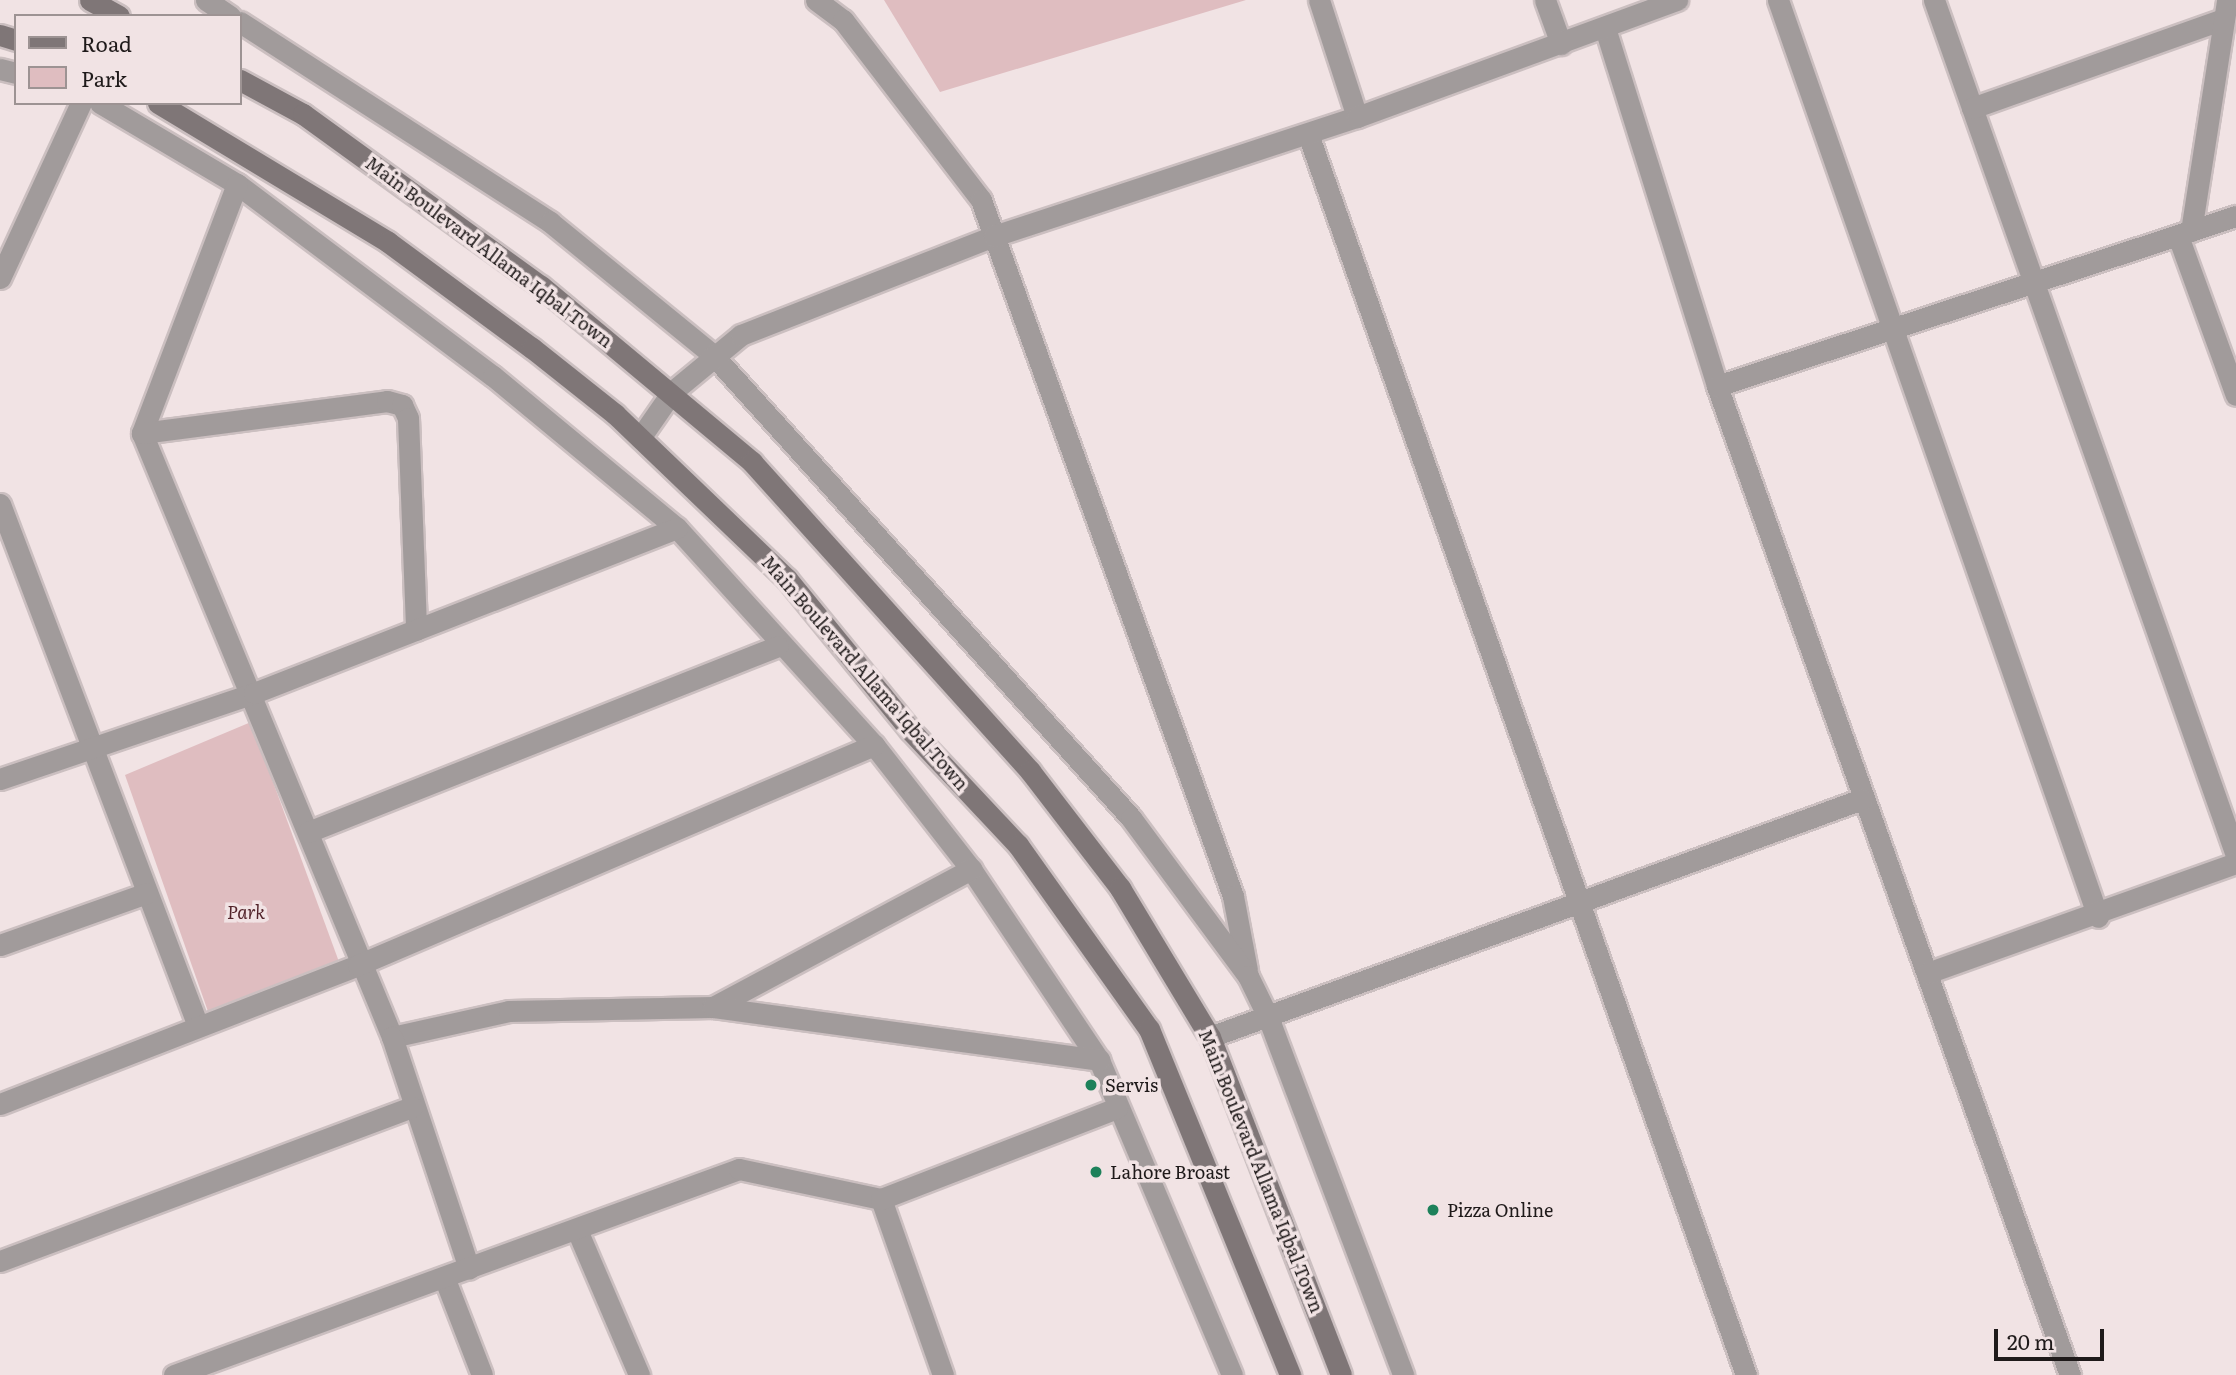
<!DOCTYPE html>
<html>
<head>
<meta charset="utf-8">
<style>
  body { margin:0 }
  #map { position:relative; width:2236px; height:1375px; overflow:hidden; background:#f1e3e4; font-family:Literata,serif }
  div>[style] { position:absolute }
  .green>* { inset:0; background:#dfbdc0 }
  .roads { filter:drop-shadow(2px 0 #cbbfc0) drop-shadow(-2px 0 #cbbfc0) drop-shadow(0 2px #cbbfc0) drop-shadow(0 -2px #cbbfc0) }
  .street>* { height:21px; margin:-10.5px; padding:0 10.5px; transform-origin:10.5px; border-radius:10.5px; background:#a19b9b }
  .secondary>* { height:21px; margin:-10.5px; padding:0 10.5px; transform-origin:10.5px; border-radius:10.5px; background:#7f7677 }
  .dots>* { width:19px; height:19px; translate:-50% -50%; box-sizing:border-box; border:4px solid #f1e3e4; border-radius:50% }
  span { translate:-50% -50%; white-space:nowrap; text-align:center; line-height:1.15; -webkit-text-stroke:7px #f1e3e4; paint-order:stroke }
  .street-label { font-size:18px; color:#1f1a1a }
  .park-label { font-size:18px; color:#52232a; font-style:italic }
  .poi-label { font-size:18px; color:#1f1a1a }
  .left { translate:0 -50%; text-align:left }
  .legend { position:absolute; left:14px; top:14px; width:228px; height:91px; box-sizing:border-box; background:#f1e3e4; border:2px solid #9d9393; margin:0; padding:9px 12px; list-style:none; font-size:21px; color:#1f1a1a }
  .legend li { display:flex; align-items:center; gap:14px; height:35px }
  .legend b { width:35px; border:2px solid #9d9393 }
  .scale { position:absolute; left:1994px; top:1329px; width:110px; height:32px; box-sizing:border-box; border:4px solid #1f1a1a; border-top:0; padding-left:9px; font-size:21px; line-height:24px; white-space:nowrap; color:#1f1a1a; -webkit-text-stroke:5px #f1e3e4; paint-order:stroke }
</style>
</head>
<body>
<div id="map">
  <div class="green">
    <div style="clip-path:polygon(884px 0,1246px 0,940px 92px)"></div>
    <div style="clip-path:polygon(251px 722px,342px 970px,211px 1020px,125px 775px)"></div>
  </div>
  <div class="roads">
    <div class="street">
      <div style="left:206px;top:0;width:29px;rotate:34deg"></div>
      <div style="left:816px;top:0;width:34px;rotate:37deg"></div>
      <div style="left:843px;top:20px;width:227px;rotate:52.5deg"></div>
      <div style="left:981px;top:200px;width:740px;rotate:70.1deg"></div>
      <div style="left:1233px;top:896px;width:75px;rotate:79.3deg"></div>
      <div style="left:1319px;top:0;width:123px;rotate:72deg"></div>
      <div style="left:1545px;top:0;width:47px;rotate:70deg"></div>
      <div style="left:1778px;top:0;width:971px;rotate:70.76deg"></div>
      <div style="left:1934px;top:0;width:907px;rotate:70.55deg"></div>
      <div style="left:240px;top:22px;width:369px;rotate:32.8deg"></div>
      <div style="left:550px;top:222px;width:210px;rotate:39.2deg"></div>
      <div style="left:713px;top:355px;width:624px;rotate:47.92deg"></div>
      <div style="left:1131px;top:818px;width:197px;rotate:53.5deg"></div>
      <div style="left:1248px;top:976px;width:46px;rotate:64deg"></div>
      <div style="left:1268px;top:1017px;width:383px;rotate:69.3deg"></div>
      <div style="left:1605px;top:28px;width:375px;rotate:72.6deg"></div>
      <div style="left:1717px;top:386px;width:1050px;rotate:70.36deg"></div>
      <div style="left:0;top:69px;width:16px;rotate:14deg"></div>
      <div style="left:100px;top:103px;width:159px;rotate:30.6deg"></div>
      <div style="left:237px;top:184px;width:320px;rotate:36.9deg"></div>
      <div style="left:493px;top:376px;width:239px;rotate:39.6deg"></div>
      <div style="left:677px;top:528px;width:293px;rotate:47.8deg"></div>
      <div style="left:874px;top:745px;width:157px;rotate:52deg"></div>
      <div style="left:971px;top:869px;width:230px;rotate:56.2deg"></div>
      <div style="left:1099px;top:1060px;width:342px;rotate:67.1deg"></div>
      <div style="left:1972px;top:108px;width:267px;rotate:-19.5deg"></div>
      <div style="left:1308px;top:134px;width:1316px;rotate:70.56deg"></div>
      <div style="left:237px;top:184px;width:267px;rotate:110.9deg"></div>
      <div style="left:142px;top:433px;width:654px;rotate:67.51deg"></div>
      <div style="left:392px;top:1037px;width:120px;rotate:-12.5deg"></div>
      <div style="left:509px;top:1011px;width:204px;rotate:-1.1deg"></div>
      <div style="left:713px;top:1007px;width:293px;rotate:-28.1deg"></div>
      <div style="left:2191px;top:231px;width:234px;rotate:-81.1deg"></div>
      <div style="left:2178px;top:236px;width:169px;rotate:70deg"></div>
      <div style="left:0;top:278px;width:193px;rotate:-65.2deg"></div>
      <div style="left:1717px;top:386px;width:546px;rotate:-18.14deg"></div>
      <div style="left:142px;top:433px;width:247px;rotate:-7.4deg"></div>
      <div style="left:387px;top:401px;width:16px;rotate:15deg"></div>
      <div style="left:402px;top:405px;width:14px;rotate:65deg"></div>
      <div style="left:408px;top:418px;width:212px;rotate:87.8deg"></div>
      <div style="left:640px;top:438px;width:56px;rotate:-55.2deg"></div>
      <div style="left:672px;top:392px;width:89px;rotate:-39.6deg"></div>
      <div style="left:741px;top:335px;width:272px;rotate:-21.4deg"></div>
      <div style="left:994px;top:236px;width:382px;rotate:-18.2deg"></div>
      <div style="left:1357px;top:117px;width:341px;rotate:-20.1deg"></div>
      <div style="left:0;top:504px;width:558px;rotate:69.23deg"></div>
      <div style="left:0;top:779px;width:268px;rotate:-18.7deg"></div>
      <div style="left:254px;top:693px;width:454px;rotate:-21.3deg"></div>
      <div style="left:308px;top:832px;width:505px;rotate:-21.59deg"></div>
      <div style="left:0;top:945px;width:156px;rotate:-19.5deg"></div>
      <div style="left:1927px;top:973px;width:328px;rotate:-19.6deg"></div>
      <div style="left:713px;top:1007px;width:390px;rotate:7.8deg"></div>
      <div style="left:392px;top:1037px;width:244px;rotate:71.6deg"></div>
      <div style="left:1210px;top:1037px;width:694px;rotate:-20.05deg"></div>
      <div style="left:0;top:1104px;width:384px;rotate:-21.2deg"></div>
      <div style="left:358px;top:965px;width:561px;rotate:-23.09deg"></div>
      <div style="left:881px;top:1199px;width:187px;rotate:70.6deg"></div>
      <div style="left:577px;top:1230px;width:158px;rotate:66.8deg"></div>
      <div style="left:0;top:1261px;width:440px;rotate:-20.5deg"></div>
      <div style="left:444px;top:1277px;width:105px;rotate:68.8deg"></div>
      <div style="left:174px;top:1375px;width:601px;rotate:-20.03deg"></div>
      <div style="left:739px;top:1169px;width:145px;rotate:11.9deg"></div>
      <div style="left:881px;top:1199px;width:253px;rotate:-21.1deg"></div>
    </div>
    <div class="secondary">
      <div style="left:90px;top:0;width:33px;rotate:29deg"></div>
      <div style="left:0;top:35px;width:17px;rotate:17deg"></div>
      <div style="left:240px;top:80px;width:72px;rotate:28.4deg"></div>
      <div style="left:303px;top:114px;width:294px;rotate:35.9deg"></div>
      <div style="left:541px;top:286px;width:275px;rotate:39.8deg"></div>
      <div style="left:752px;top:462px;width:416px;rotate:48deg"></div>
      <div style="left:1030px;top:771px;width:148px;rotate:52.4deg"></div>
      <div style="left:1120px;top:888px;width:174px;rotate:58.9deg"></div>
      <div style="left:1210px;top:1037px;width:362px;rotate:68.8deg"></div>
      <div style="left:158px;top:103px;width:269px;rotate:31.1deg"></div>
      <div style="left:388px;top:242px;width:179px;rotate:36.4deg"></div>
      <div style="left:532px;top:348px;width:106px;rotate:38.5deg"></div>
      <div style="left:615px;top:414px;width:238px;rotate:43.8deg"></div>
      <div style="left:787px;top:579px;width:195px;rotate:50.8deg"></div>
      <div style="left:910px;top:730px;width:158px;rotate:46.8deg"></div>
      <div style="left:1018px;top:845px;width:226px;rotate:54.6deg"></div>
      <div style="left:1149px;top:1029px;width:374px;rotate:67.8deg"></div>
    </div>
  </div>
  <div class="dots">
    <div style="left:1091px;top:1085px;background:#1d815a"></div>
    <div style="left:1096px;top:1172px;background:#1d815a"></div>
    <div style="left:1433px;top:1210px;background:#1d815a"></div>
  </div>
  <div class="street-label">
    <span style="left:489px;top:252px;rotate:37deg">Main Boulevard Allama Iqbal Town</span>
    <span style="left:865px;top:673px;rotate:49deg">Main Boulevard Allama Iqbal Town</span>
    <span style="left:1261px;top:1171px;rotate:68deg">Main Boulevard Allama Iqbal Town</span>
  </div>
  <div class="park-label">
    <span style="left:246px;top:912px">Park</span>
  </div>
  <div class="poi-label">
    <span class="left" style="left:1105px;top:1085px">Servis</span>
    <span class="left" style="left:1110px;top:1172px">Lahore Broast</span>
    <span class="left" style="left:1447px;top:1210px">Pizza Online</span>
  </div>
  <ul class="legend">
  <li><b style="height:9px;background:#7f7677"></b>Road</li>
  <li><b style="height:19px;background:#dfbdc0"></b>Park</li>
  </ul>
  <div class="scale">20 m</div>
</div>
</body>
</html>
